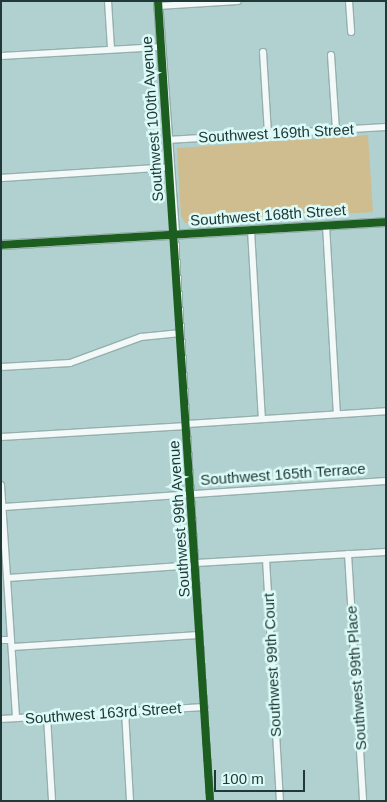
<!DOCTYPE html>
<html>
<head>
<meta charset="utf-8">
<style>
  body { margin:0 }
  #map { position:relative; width:387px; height:802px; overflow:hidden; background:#b0d1cf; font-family:Arial,sans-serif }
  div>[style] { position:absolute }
  .green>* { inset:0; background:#cfbc8f }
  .roads { filter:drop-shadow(1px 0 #95afad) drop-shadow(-1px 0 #95afad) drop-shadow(0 1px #95afad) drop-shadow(0 -1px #95afad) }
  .minor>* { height:6px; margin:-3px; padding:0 3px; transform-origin:3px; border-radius:3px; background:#f3f8f8 }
  .tertiary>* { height:8px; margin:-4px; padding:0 4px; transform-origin:4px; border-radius:4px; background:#f3f8f8 }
  .cycleway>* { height:8px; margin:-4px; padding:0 4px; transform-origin:4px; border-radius:4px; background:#1b5e20 }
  span { translate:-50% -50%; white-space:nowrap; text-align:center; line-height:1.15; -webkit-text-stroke:5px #dcfaf7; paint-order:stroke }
  .street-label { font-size:15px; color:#203937 }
  .frame { position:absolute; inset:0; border:2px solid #203937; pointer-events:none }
  .scale { position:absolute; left:214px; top:770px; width:91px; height:22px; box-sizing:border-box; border:2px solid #203937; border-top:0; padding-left:6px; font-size:15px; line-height:18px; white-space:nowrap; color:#203937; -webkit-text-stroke:4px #dcfaf7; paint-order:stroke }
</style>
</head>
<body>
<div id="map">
  <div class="green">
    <div style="clip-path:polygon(368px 135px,373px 212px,185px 223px,181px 216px,177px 148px)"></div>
  </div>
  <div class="roads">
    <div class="minor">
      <div style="left:108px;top:1px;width:48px;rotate:86.4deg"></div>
      <div style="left:349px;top:1px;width:31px;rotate:86deg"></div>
      <div style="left:158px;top:6px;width:80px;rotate:-3.6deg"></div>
      <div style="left:263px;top:52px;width:82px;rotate:86.5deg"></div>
      <div style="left:331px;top:55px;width:75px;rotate:86.2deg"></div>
      <div style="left:1px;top:56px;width:160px;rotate:-3.2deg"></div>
      <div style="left:167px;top:140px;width:219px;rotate:-3.4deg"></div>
      <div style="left:1px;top:178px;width:168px;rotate:-3.7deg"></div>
      <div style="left:326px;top:225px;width:189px;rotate:86.7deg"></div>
      <div style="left:251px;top:230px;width:189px;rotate:86.7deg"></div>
      <div style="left:175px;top:235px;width:567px;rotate:86.46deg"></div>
      <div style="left:1px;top:367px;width:69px;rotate:-3.3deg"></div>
      <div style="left:70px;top:363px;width:76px;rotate:-20.1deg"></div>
      <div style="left:141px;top:337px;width:40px;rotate:-5.7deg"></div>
      <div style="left:187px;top:424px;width:199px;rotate:-3.7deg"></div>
      <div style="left:1px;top:437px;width:186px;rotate:-3.4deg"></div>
      <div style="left:1px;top:485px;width:233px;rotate:86.3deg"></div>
      <div style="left:3px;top:507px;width:384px;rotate:-3.9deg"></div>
      <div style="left:348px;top:554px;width:247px;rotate:86.5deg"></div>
      <div style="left:266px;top:559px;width:242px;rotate:86.7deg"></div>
      <div style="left:196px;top:563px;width:190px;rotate:-3.3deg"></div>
      <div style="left:8px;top:578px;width:188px;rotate:-4deg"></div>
      <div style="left:1px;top:640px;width:10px"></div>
      <div style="left:12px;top:647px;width:188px;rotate:-3.7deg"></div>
      <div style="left:125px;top:711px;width:90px;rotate:86.8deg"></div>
      <div style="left:47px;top:716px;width:85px;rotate:86.6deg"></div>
      <div style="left:1px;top:719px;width:204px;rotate:-3.4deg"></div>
    </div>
    <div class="tertiary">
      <div style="left:158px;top:1px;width:235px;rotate:85.8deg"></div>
      <div style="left:1px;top:245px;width:386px;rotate:-3.4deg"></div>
    </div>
  </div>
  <div class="cycleway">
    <div style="left:158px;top:1px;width:802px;rotate:86.28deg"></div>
    <div style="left:1px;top:245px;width:386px;rotate:-3.4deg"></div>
  </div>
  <div class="street-label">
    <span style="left:152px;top:119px;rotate:-94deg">Southwest 100th Avenue</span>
    <span style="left:276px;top:133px;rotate:-3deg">Southwest 169th Street</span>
    <span style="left:268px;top:215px;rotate:-4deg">Southwest 168th Street</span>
    <span style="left:283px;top:474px;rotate:-4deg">Southwest 165th Terrace</span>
    <span style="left:179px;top:519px;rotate:-94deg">Southwest 99th Avenue</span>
    <span style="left:272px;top:665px;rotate:-93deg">Southwest 99th Court</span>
    <span style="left:356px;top:678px;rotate:-94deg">Southwest 99th Place</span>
    <span style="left:103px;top:713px;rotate:-4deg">Southwest 163rd Street</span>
  </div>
  <div class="frame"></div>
  <div class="scale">100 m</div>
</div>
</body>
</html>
